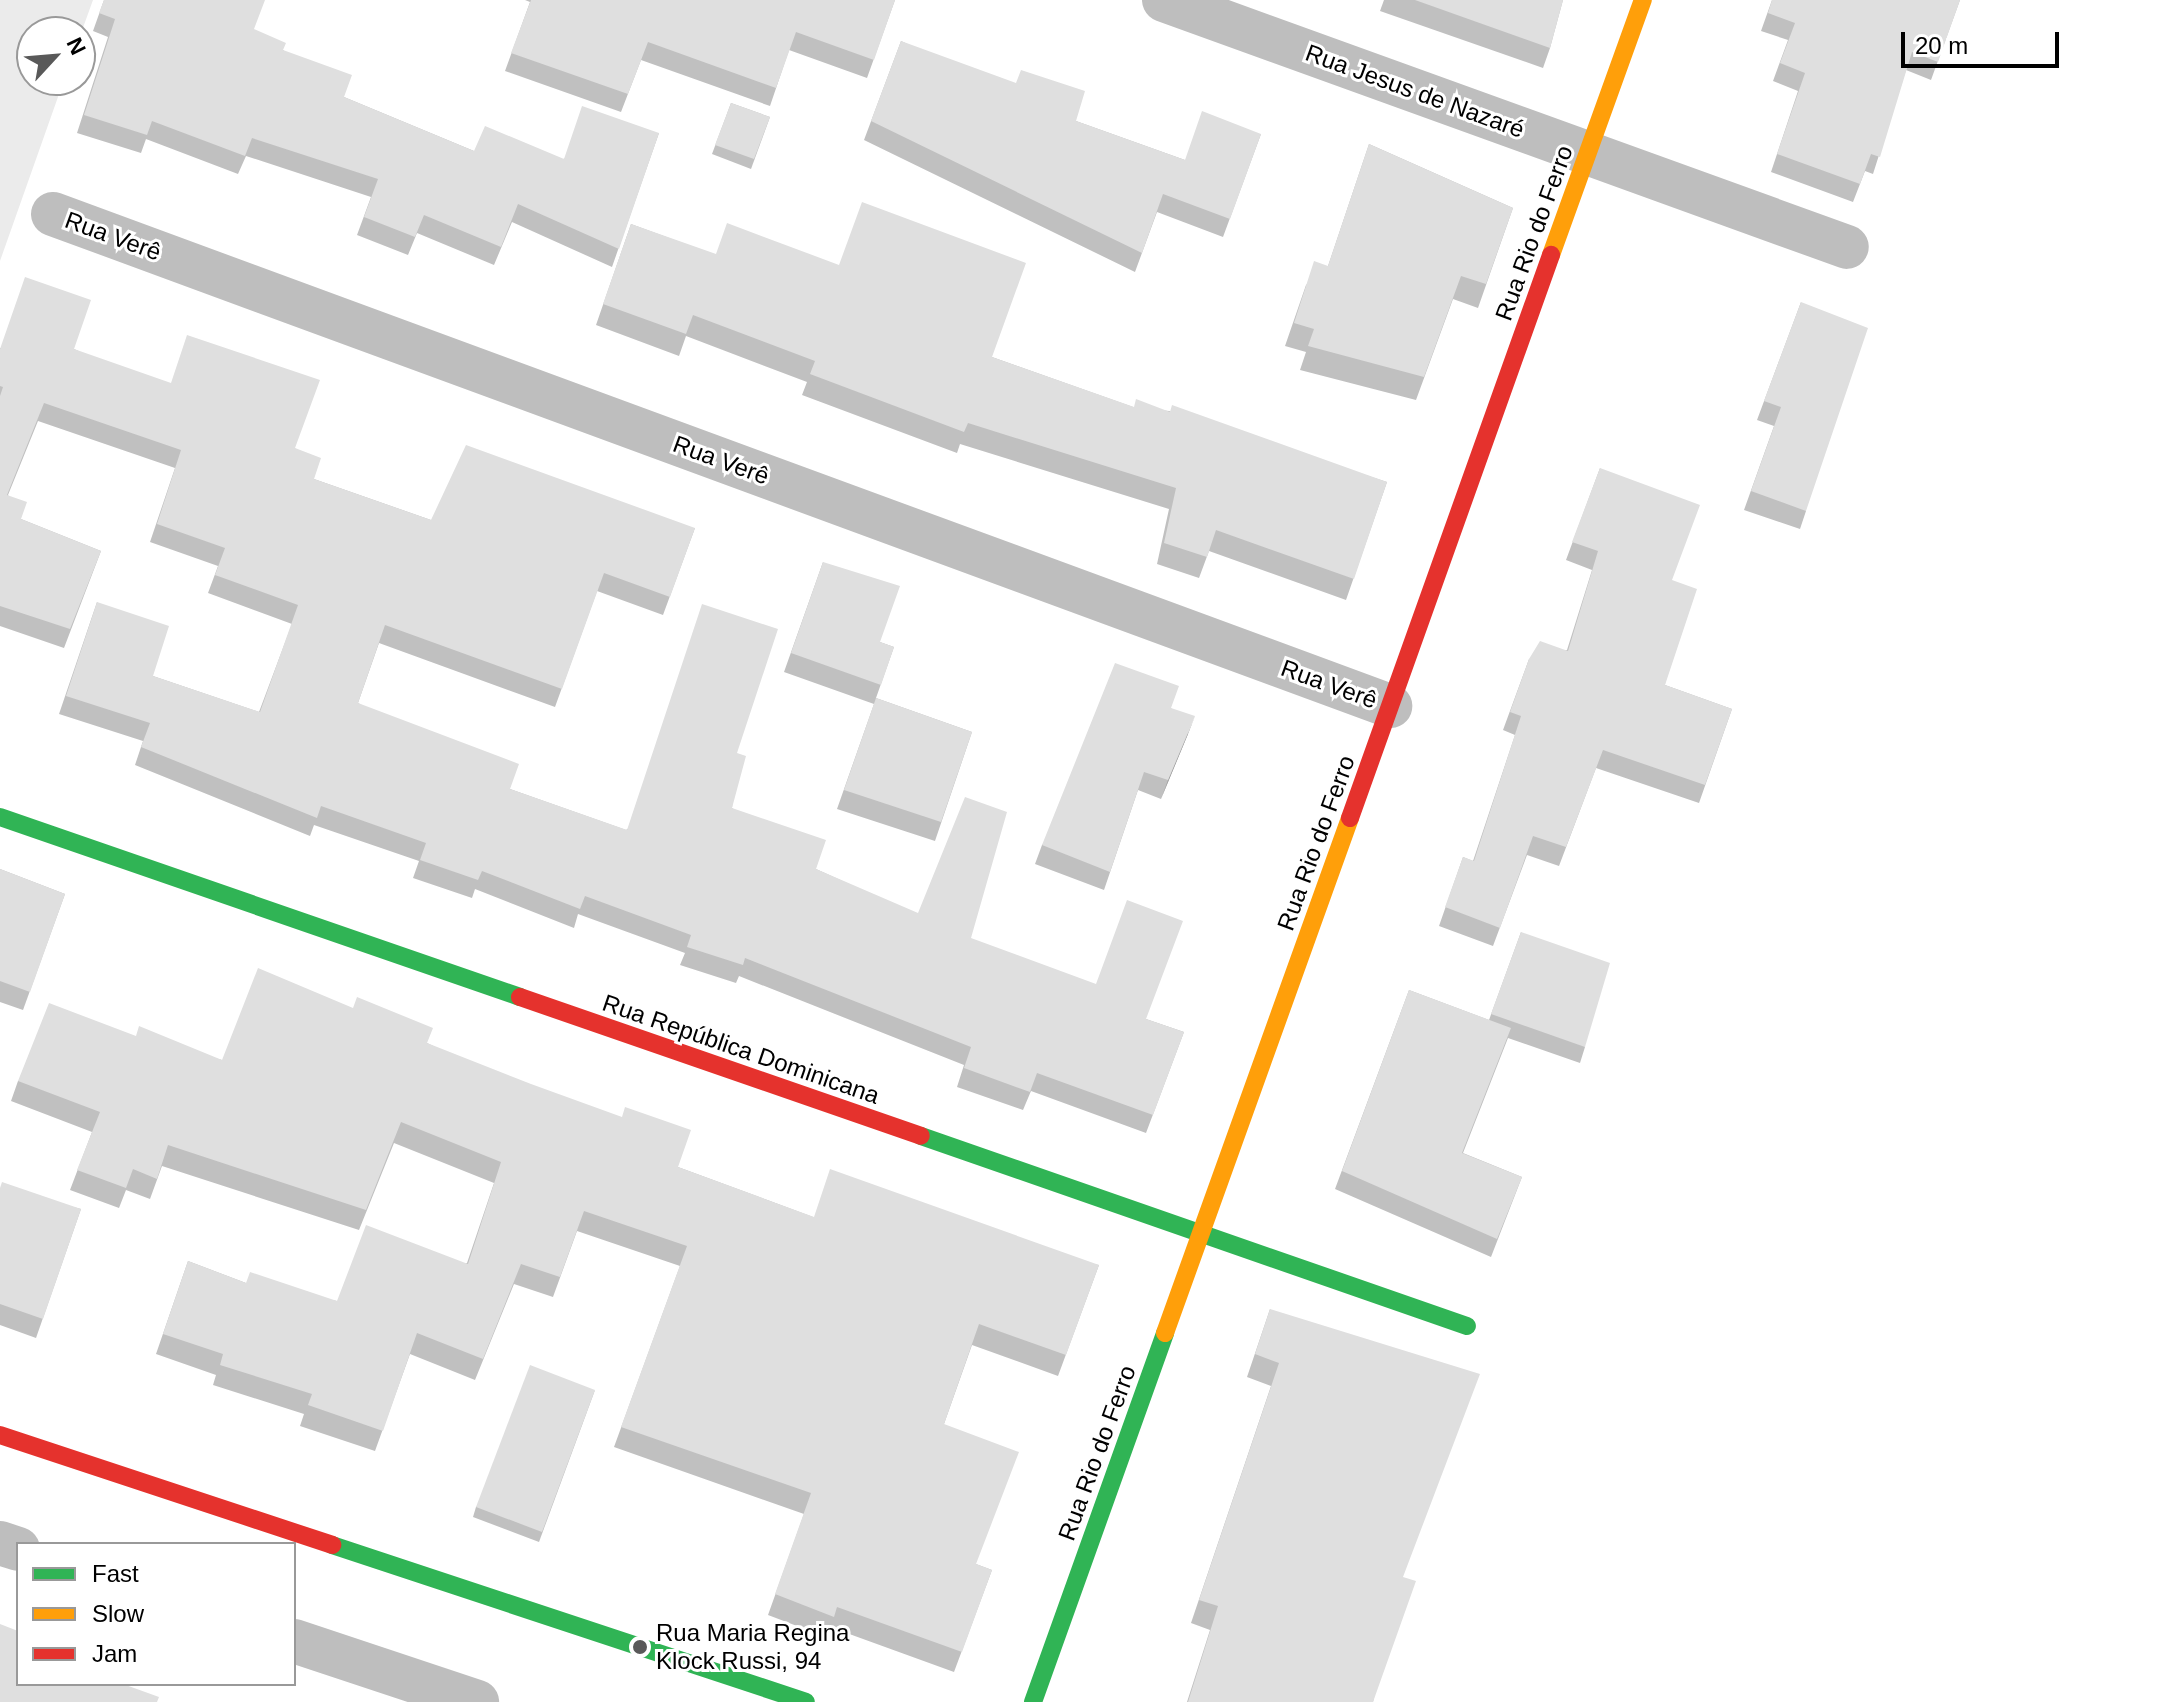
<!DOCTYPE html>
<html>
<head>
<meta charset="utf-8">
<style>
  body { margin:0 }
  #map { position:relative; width:2177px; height:1702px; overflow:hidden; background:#fff; font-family:Helvetica,sans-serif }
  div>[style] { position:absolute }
  .green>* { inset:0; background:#ebebeb }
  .street>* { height:44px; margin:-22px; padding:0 22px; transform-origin:22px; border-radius:22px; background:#bebebe }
  .fast>* { height:18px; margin:-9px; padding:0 9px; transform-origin:9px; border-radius:9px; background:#30b455 }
  .slow>* { height:18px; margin:-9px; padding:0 9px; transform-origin:9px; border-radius:9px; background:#ff9f0a }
  .jam>* { height:18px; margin:-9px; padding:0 9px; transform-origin:9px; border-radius:9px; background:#e5322d }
  .wall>* { inset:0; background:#c0c0c0 }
  .shaded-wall>* { inset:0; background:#9c9c9c }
  .building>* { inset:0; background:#dfdfdf }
  .dots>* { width:22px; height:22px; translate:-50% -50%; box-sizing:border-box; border:4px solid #fff; border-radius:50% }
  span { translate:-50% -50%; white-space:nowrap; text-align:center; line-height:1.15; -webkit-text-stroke:6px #fff; paint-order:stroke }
  .street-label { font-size:24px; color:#000 }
  .poi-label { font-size:24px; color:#000 }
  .left { translate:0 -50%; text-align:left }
  .legend { position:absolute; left:16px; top:1542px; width:280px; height:144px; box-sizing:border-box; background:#fff; border:2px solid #999; margin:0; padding:10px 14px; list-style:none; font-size:24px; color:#000 }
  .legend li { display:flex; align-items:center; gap:16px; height:40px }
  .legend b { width:40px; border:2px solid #999 }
  .north { position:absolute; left:16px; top:16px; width:80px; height:80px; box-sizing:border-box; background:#fff; border:2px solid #999; border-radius:50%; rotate:64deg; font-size:22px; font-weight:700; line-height:32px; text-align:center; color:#000 }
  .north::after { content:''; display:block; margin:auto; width:28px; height:36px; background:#595959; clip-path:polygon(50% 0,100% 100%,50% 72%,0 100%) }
  .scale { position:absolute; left:1901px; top:32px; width:158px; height:36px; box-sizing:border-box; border:4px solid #000; border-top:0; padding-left:10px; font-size:24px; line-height:28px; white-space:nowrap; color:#000; -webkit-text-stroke:6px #fff; paint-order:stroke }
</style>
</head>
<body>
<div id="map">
  <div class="green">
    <div style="clip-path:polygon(0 0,93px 0,80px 36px,32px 32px,32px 80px,64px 80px,0 261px)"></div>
  </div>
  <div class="street">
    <div style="left:1164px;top:0;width:726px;rotate:19.88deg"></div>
    <div style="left:53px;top:214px;width:1425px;rotate:20.2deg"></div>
    <div style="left:0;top:1543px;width:19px;rotate:18deg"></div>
    <div style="left:294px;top:1641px;width:193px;rotate:18.4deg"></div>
  </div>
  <div class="fast">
    <div style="left:0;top:817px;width:550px;rotate:19.09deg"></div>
    <div style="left:921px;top:1136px;width:578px;rotate:19.19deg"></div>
    <div style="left:332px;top:1545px;width:499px;rotate:18.3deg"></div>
    <div style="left:1033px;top:1702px;width:392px;rotate:-70.3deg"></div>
  </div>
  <div class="slow">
    <div style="left:1551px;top:255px;width:271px;rotate:-70.2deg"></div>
    <div style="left:1165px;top:1333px;width:547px;rotate:-70.24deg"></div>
  </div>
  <div class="jam">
    <div style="left:1350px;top:818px;width:598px;rotate:-70.35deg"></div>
    <div style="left:520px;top:997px;width:424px;rotate:19.1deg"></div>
    <div style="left:0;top:1435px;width:350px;rotate:18.3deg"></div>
  </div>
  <div class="wall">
    <div style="clip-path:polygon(104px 0,254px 30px,283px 50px,344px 97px,474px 151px,563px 159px,659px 133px,612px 267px,512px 222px,494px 265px,417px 233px,408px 255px,357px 235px,371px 197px,246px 156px,238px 174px,146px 139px,141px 153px,77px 133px,108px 37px,93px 31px)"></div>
    <div style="clip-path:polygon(525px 0,895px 0,867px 78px,789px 50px,770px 106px,641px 60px,621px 112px,505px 71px,530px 2px)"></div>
    <div style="clip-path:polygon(1384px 0,1563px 0,1550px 48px,1543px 68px,1380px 11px)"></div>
    <div style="clip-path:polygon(1772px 0,1960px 0,1931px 80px,1906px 70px,1873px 174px,1865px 171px,1853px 202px,1771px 172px,1798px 91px,1773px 81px,1788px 40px,1761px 31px)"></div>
    <div style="clip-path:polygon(901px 41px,1076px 121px,1185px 160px,1261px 134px,1223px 237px,1157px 212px,1135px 272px,864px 140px)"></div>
    <div style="clip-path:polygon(731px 103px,770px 117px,751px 169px,712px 154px)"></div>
    <div style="clip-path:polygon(1369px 144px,1513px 208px,1478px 308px,1453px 299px,1416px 400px,1300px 370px,1306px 352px,1285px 346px,1306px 285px,1328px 266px)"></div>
    <div style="clip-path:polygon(631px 224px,992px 357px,1133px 407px,1169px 411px,1387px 482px,1346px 600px,1209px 551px,1199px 578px,1157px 564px,1169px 509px,960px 444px,957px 453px,802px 395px,807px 382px,686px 336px,679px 356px,596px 325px)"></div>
    <div style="clip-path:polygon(1801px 302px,1806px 511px,1800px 529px,1744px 510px,1774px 426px,1757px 420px)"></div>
    <div style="clip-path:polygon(0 348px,74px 349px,295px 448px,314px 479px,431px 520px,695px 528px,663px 615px,597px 591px,555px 707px,379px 643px,358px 703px,510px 789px,626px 830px,737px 753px,732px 808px,816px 869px,1146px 1019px,1184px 1032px,1146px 1133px,1031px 1091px,1023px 1110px,957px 1087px,964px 1065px,739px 976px,736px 983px,680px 965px,685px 953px,578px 914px,574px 928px,475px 889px,472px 898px,413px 878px,419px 861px,314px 825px,310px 836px,135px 765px,143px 741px,59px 714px,97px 602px,153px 676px,259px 712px,292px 624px,208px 593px,218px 566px,150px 542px,175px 468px,38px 421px,8px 495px,21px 519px,101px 551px,64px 648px,0 626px)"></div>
    <div style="clip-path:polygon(1600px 468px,1672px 581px,1665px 685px,1732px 709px,1699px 803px,1596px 768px,1559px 866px,1527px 855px,1493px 946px,1439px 926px,1463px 857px,1473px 861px,1515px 735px,1503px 730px,1529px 659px,1567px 650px,1592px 570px,1566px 560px)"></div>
    <div style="clip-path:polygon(823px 562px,880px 642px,894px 647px,876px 698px,972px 732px,935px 841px,837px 809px,874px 704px,784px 672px)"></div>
    <div style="clip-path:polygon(1171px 708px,1188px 734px,1161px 799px,1138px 790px,1104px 890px,1035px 864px,1042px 845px)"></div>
    <div style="clip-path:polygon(0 869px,65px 894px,23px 1010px,0 1002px)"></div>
    <div style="clip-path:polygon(1521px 932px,1585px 1047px,1580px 1063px,1508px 1038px,1463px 1153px,1522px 1177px,1491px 1257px,1335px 1189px,1409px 990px,1489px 1020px)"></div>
    <div style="clip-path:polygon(136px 1036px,222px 1060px,427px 1043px,678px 1167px,813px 1217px,1099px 1265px,1058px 1376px,972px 1345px,944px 1424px,976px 1564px,992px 1570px,954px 1672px,830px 1627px,826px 1637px,768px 1615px,804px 1514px,614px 1447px,680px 1266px,577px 1231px,553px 1297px,514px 1284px,475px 1380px,410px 1354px,375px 1451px,300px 1426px,304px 1414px,213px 1385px,216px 1375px,156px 1354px,188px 1261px,246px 1283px,337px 1301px,467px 1263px,494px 1183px,394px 1143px,359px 1230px,162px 1166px,150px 1199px,126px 1190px,119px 1208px,70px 1190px,92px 1132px,11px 1101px,18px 1081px)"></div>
    <div style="clip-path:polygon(0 1188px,81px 1209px,36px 1338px,0 1325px)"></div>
    <div style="clip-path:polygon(1270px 1309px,1403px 1577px,1373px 1702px,1187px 1702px,1210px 1630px,1191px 1623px,1271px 1386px,1247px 1377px)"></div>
    <div style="clip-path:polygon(595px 1390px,539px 1542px,473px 1517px,476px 1507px)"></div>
  </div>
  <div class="shaded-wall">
    <div style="clip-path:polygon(1195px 716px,1188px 734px,1161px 799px,1168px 780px)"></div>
  </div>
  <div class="building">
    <div style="clip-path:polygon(104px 0,265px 0,254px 29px,286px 43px,283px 50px,352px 75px,344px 97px,474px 151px,485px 126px,564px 159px,582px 106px,659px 133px,619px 249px,518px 204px,501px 247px,424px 215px,415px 237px,364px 217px,378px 179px,252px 138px,245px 156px,152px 121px,147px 135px,84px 115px,115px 19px,99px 13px)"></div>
    <div style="clip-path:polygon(531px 0,895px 0,874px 60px,796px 32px,776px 88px,648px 42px,628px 94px,511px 53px)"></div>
    <div style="clip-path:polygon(1415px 0,1563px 0,1550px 48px)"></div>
    <div style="clip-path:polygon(1772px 0,1960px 0,1938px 62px,1912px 52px,1880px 157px,1871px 154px,1860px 184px,1777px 154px,1805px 73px,1780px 63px,1795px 23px,1768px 13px)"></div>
    <div style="clip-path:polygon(901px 41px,1016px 83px,1021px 70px,1085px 91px,1076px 121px,1185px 160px,1202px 111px,1261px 134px,1230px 219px,1163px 194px,1142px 253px,871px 121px)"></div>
    <div style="clip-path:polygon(731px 103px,770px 117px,754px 159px,715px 145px)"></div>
    <div style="clip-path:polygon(1369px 144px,1513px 208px,1486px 284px,1461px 276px,1424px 377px,1308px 346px,1314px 329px,1294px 323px,1314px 261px,1328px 266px)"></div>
    <div style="clip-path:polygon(862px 202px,1026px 263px,992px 357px,1134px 407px,1136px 399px,1170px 412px,1172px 405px,1387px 482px,1354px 579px,1216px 530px,1207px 557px,1164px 543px,1176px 488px,968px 423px,964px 432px,810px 374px,815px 361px,693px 315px,686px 334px,603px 304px,631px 224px,716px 254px,727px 223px,839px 265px)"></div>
    <div style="clip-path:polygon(25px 277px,91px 300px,74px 349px,171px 383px,187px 335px,320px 380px,295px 448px,321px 458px,314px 479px,431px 520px,466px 445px,695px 528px,670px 597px,604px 573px,562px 689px,385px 625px,358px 703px,519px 764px,510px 789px,627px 830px,702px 604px,778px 629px,737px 753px,746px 756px,732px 808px,826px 840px,816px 869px,918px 913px,965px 797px,1007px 812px,971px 938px,1096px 984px,1127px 900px,1183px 921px,1146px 1019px,1184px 1032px,1153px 1115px,1037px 1073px,1030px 1092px,964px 1068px,971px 1047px,745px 958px,743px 965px,687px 947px,691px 935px,585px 896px,580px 909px,482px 871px,478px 880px,420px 860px,426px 843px,321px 806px,317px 818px,141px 747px,150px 723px,66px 696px,97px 602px,169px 626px,153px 676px,260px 712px,298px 605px,215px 575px,225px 548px,157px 524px,181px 450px,44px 403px,7px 495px,27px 502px,21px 519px,101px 551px,70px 629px,0 606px,0 396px,3px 387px,0 386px,0 349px)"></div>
    <div style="clip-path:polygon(1801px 302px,1868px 328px,1806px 511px,1751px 491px,1781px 407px,1764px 401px)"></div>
    <div style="clip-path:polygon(1600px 468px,1700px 505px,1672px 580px,1697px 589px,1665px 685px,1732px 709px,1705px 785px,1603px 750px,1566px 847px,1533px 836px,1500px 928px,1445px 907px,1463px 857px,1474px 861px,1521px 716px,1510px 712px,1529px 659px,1540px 641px,1568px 651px,1598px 551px,1572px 542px)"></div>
    <div style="clip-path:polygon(823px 562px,900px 586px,880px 642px,894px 647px,881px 685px,791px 653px)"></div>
    <div style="clip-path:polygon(1115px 663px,1179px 686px,1171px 708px,1195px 716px,1168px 780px,1144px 772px,1110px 872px,1042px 845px)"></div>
    <div style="clip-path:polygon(876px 698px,972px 732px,941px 822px,844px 790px)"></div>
    <div style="clip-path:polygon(0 869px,65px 894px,30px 992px,0 981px)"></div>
    <div style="clip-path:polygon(1521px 932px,1610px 963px,1585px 1047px,1491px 1014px)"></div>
    <div style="clip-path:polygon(258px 968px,353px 1008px,357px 997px,433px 1028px,427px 1043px,531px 1084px,622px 1117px,625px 1107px,691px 1130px,678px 1167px,814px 1217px,830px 1169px,1099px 1265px,1066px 1355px,979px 1324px,944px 1424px,1019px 1452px,976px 1564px,992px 1570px,962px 1652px,837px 1607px,834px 1617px,775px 1594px,811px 1493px,621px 1427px,687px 1246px,584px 1211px,560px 1277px,521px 1264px,483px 1359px,417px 1333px,383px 1431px,308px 1405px,312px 1394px,220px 1365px,223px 1354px,163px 1334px,188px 1261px,246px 1283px,250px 1272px,337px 1301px,366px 1225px,468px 1264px,501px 1162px,401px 1122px,366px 1210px,168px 1145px,157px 1179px,133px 1169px,126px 1188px,77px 1170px,100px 1112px,18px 1081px,49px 1003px,136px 1036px,139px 1026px,222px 1060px)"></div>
    <div style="clip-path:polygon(1409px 990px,1511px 1028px,1462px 1153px,1522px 1177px,1497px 1239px,1342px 1171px)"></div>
    <div style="clip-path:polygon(2px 1182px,81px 1209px,43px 1319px,0 1304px,0 1188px)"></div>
    <div style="clip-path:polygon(1270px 1309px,1480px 1374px,1403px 1577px,1416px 1581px,1373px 1702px,1188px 1702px,1218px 1606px,1199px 1600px,1279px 1363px,1255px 1354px)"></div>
    <div style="clip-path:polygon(530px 1365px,595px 1390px,542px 1532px,476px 1507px)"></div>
    <div style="clip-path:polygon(0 1624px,18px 1631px,18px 1684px,123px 1684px,159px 1697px,157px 1702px,0 1702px)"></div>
  </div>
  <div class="dots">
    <div style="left:640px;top:1647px;background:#595959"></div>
  </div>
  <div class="street-label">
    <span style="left:1415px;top:91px;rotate:20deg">Rua Jesus de Nazaré</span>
    <span style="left:1534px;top:233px;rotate:-70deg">Rua Rio do Ferro</span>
    <span style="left:113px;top:236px;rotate:20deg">Rua Verê</span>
    <span style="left:721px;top:460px;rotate:20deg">Rua Verê</span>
    <span style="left:1329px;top:684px;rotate:20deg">Rua Verê</span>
    <span style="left:1316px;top:843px;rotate:-70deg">Rua Rio do Ferro</span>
    <span style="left:741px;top:1049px;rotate:19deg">Rua República Dominicana</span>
    <span style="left:1097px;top:1453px;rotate:-70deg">Rua Rio do Ferro</span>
  </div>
  <div class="poi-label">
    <span class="left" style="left:656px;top:1647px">Rua Maria Regina<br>Klock Russi, 94</span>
  </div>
  <ul class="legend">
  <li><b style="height:10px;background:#30b455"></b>Fast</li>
  <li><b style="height:10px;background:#ff9f0a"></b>Slow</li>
  <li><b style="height:10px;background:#e5322d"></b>Jam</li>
  </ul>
  <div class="north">N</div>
  <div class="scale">20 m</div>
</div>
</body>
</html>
